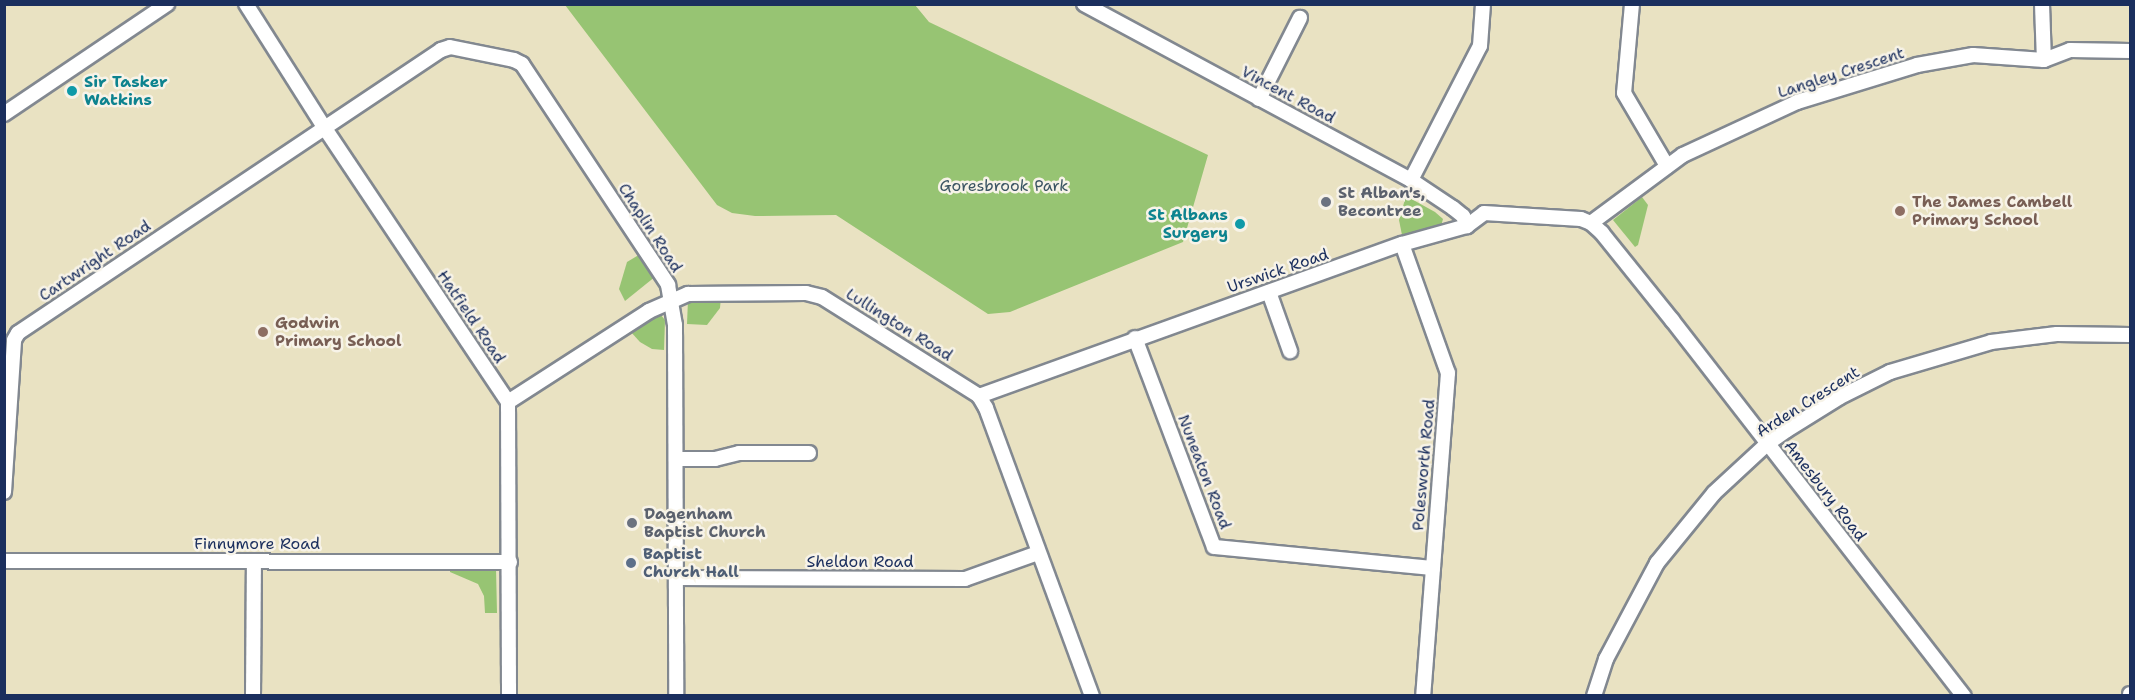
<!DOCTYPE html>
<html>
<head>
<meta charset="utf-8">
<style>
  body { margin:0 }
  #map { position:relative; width:2135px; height:700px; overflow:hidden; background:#e9e2c2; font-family:"Shantell Sans",sans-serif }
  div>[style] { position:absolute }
  .green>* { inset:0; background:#97c473 }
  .roads { filter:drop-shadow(2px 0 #828890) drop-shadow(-2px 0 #828890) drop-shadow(0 2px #828890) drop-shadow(0 -2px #828890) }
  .street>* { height:14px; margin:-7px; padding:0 7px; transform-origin:7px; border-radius:7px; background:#fff }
  .dots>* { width:16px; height:16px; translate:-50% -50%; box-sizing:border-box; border:3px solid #f7f3e8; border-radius:50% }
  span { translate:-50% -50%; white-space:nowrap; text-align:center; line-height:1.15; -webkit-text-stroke:5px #f7f3e8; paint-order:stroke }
  .street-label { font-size:16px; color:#1b2f5e }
  .culture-label { font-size:16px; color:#0d838f; font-weight:700 }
  .left { translate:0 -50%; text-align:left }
  .right { translate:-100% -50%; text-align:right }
  .park-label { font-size:16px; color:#3a5463 }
  .worship-label { font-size:16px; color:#5b616d; font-weight:700 }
  .education-label { font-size:16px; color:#785e54; font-weight:700 }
  .service-label { font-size:16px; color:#4e5e75; font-weight:700 }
  .frame { position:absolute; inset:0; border:6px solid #1b2f5e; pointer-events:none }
</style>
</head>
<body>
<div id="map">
  <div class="green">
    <div style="clip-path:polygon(565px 5px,915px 5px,929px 22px,1208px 155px,1183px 242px,1010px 312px,988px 314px,836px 215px,755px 216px,732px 213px,717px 205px)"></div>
    <div style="clip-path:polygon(1406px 196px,1435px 212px,1443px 219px,1441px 226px,1403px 240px,1399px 220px)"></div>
    <div style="clip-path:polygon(1642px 197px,1648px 205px,1638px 245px,1635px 247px,1613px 220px)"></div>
    <div style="clip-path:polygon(642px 253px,656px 276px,625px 301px,619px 289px,627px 262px)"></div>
    <div style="clip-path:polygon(721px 297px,720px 308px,707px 325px,687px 324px,688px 300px)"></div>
    <div style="clip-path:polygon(660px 314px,665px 320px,664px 350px,652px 349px,640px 342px,630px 331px)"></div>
    <div style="clip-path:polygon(450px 563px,496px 568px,497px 613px,485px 613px,484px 596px,478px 584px,450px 572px)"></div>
  </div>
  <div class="roads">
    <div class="street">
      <div style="left:246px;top:4px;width:146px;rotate:57.6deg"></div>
      <div style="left:324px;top:127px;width:331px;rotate:56.2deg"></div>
      <div style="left:508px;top:402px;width:294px;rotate:89.8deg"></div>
      <div style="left:1084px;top:4px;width:371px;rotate:28.3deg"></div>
      <div style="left:1411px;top:180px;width:50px;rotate:33.7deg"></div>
      <div style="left:1453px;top:208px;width:13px;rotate:39deg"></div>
      <div style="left:1463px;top:216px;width:11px;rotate:68deg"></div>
      <div style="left:1632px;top:4px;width:89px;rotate:95.1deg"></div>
      <div style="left:1624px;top:93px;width:85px;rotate:59.5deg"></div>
      <div style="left:2042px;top:4px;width:56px;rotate:88deg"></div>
      <div style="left:1259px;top:99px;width:91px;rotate:-63.2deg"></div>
      <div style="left:4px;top:114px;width:197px;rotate:-34deg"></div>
      <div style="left:1411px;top:180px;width:151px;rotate:-62.8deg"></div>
      <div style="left:1480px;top:46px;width:42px;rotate:-85.9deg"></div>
      <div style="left:1591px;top:223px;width:114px;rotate:-36.5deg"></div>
      <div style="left:1683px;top:155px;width:126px;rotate:-24.9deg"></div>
      <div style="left:1797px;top:102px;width:126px;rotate:-17.1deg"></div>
      <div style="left:1917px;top:65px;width:57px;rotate:-10.1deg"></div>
      <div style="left:1973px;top:55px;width:71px;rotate:4deg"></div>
      <div style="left:2044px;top:60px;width:28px;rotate:-21deg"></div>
      <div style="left:2070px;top:50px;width:60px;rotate:1deg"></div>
      <div style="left:1402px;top:244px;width:137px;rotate:70.4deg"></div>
      <div style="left:1448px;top:373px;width:324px;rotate:94.4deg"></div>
      <div style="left:1269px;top:292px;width:63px;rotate:70.4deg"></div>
      <div style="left:1135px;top:338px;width:223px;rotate:69.3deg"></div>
      <div style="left:1214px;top:547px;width:220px;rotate:5.5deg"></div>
      <div style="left:979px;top:396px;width:449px;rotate:-19.8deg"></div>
      <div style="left:1402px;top:244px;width:67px;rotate:-15.5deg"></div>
      <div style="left:1467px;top:226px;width:21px;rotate:-37deg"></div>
      <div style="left:1484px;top:213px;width:97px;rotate:3.5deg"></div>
      <div style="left:1581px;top:219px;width:11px;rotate:22deg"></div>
      <div style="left:1591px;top:223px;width:15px;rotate:42deg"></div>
      <div style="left:1602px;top:233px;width:112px;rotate:51.2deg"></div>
      <div style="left:1672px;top:320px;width:476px;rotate:52.2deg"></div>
      <div style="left:508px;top:402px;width:168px;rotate:-32.8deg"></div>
      <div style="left:649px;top:311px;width:43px;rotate:-23.6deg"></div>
      <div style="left:688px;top:294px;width:118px;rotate:-0.5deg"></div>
      <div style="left:806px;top:293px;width:16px;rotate:14deg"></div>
      <div style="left:822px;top:297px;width:186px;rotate:32.2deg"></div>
      <div style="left:979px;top:396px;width:14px;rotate:60deg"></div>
      <div style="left:986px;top:408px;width:307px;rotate:69.8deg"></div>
      <div style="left:676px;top:459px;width:39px"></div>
      <div style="left:715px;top:459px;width:25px;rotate:-14deg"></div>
      <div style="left:739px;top:453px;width:70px"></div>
      <div style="left:4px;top:492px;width:152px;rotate:-86.2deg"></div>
      <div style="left:14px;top:340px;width:8px;rotate:-60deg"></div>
      <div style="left:18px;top:333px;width:509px;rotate:-33.78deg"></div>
      <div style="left:441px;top:50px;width:9px;rotate:-18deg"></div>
      <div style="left:450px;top:47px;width:65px;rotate:11.5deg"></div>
      <div style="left:514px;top:60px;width:9px;rotate:27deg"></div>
      <div style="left:522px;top:64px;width:265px;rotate:56.5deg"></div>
      <div style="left:668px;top:285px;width:41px;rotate:80.1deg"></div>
      <div style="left:675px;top:325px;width:371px;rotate:89.8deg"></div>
      <div style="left:4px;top:561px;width:506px;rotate:0.11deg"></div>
      <div style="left:676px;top:578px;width:289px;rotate:0.2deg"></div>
      <div style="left:965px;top:579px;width:77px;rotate:-19.6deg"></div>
      <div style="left:253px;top:696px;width:135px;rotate:-89.6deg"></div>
      <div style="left:1594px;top:696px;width:39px;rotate:-72deg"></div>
      <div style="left:1606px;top:659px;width:109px;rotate:-62deg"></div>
      <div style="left:1657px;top:563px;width:90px;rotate:-50.8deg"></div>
      <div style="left:1714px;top:493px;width:72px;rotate:-42.8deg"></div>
      <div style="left:1767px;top:444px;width:24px;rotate:-35deg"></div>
      <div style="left:1787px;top:430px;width:62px;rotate:-31.9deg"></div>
      <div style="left:1840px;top:397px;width:56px;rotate:-26.6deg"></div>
      <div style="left:1890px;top:372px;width:105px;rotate:-16.5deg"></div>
      <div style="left:1991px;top:342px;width:66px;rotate:-6.9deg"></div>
      <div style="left:2057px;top:334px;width:73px;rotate:0.8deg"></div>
      <div style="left:2130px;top:696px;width:2px;rotate:-90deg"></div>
    </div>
  </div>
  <div class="dots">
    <div style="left:72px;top:91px;background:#0f9aa8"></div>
    <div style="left:1326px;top:202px;background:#6b7280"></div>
    <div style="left:1900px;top:211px;background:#8d6e63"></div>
    <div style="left:1240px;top:224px;background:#0f9aa8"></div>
    <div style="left:263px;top:332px;background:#8d6e63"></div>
    <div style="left:632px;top:523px;background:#6b7280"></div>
    <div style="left:631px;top:563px;background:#5c6f8a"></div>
  </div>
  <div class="street-label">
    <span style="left:1841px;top:73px;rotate:-18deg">Langley Crescent</span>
    <span style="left:1288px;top:95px;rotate:28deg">Vincent Road</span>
    <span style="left:650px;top:228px;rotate:57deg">Chaplin Road</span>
    <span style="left:95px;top:261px;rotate:-34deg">Cartwright Road</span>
    <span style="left:1278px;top:271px;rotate:-19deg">Urswick Road</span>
    <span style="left:471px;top:317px;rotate:56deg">Hatfield Road</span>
    <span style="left:899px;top:325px;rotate:32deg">Lullington Road</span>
    <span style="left:1808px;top:402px;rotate:-32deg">Arden Crescent</span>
    <span style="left:1424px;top:465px;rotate:-85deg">Polesworth Road</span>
    <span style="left:1204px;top:472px;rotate:69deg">Nuneaton Road</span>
    <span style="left:1825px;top:491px;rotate:52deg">Amesbury Road</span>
    <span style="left:257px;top:544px">Finnymore Road</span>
    <span style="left:860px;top:562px">Sheldon Road</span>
  </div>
  <div class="culture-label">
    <span class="left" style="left:84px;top:91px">Sir Tasker<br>Watkins</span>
    <span class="right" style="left:1228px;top:224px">St Albans<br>Surgery</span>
  </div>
  <div class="park-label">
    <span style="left:1004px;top:186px">Goresbrook Park</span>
  </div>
  <div class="worship-label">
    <span class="left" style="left:1338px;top:202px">St Alban's,<br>Becontree</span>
    <span class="left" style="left:644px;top:523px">Dagenham<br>Baptist Church</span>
  </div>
  <div class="education-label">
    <span class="left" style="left:1912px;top:211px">The James Cambell<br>Primary School</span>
    <span class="left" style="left:275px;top:332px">Godwin<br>Primary School</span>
  </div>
  <div class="service-label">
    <span class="left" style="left:643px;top:563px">Baptist<br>Church Hall</span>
  </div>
  <div class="frame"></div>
</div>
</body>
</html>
